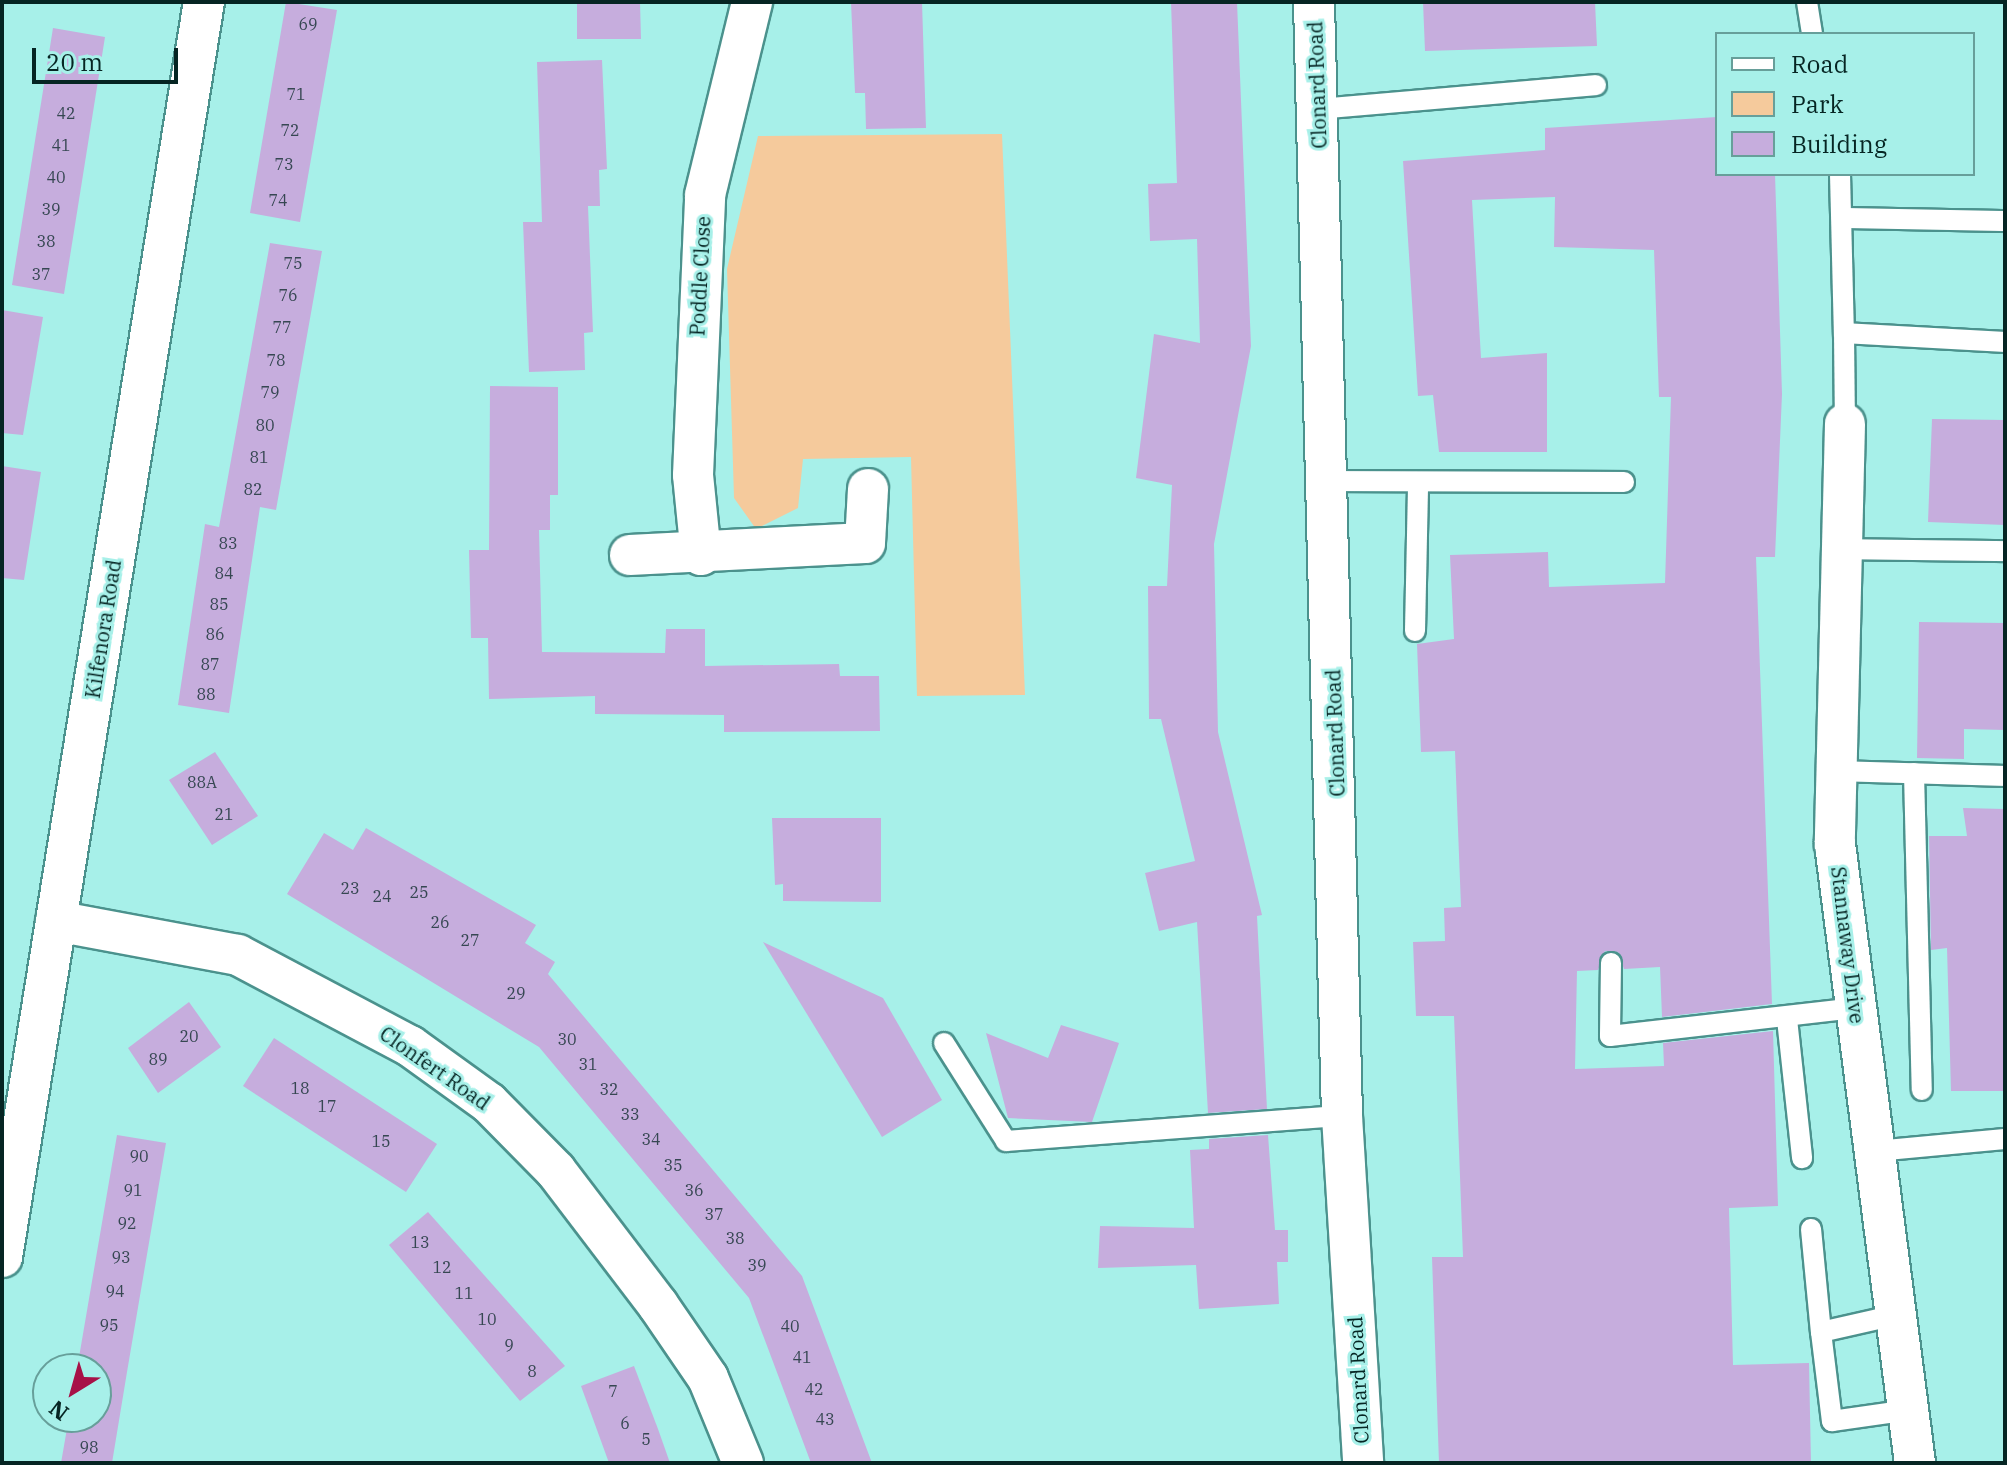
<!DOCTYPE html>
<html>
<head>
<meta charset="utf-8">
<style>
  body { margin:0 }
  #map { position:relative; width:2007px; height:1465px; overflow:hidden; background:#a7f0e9; font-family:"IBM Plex Serif",serif }
  div>[style] { position:absolute }
  .green>* { inset:0; background:#f5ca9c }
  .building>* { inset:0; background:#c6addd }
  .roads { filter:drop-shadow(2px 0 #4b928d) drop-shadow(-2px 0 #4b928d) drop-shadow(0 2px #4b928d) drop-shadow(0 -2px #4b928d) }
  .lane>* { height:20px; margin:-10px; padding:0 10px; transform-origin:10px; border-radius:10px; background:#fff }
  .street>* { height:40px; margin:-20px; padding:0 20px; transform-origin:20px; border-radius:20px; background:#fff }
  span { translate:-50% -50%; white-space:nowrap; text-align:center; line-height:1.15; -webkit-text-stroke:6px #a7f0e9; paint-order:stroke }
  .number-label { font-size:16px; color:#364752 }
  .number-label span { -webkit-text-stroke-width:0 }
  .street-label { font-size:20px; color:#062523 }
  .frame { position:absolute; inset:0; border:4px solid #062523; pointer-events:none }
  .legend { position:absolute; left:1715px; top:32px; width:260px; height:144px; box-sizing:border-box; background:#a7f0e9; border:2px solid #679f9a; margin:0; padding:10px 14px; list-style:none; font-size:24px; color:#062523 }
  .legend li { display:flex; align-items:center; gap:16px; height:40px }
  .legend b { width:40px; border:2px solid #679f9a }
  .north { position:absolute; left:32px; top:1353px; width:80px; height:80px; box-sizing:border-box; background:#a7f0e9; border:2px solid #679f9a; border-radius:50%; rotate:217deg; font-size:22px; font-weight:700; line-height:32px; text-align:center; color:#062523 }
  .north::after { content:''; display:block; margin:auto; width:28px; height:36px; background:#a71147; clip-path:polygon(50% 0,100% 100%,50% 72%,0 100%) }
  .scale { position:absolute; left:32px; top:48px; width:146px; height:36px; box-sizing:border-box; border:4px solid #062523; border-top:0; padding-left:10px; font-size:24px; line-height:28px; white-space:nowrap; color:#062523; -webkit-text-stroke:6px #a7f0e9; paint-order:stroke }
</style>
</head>
<body>
<div id="map">
  <div class="green">
    <div style="clip-path:polygon(1002px 134px,1025px 695px,917px 696px,911px 457px,803px 459px,798px 508px,756px 529px,734px 498px,727px 269px,758px 136px)"></div>
  </div>
  <div class="building">
    <div style="clip-path:polygon(286px 2px,337px 10px,300px 222px,250px 213px)"></div>
    <div style="clip-path:polygon(577px 2px,640px 2px,641px 39px,577px 39px)"></div>
    <div style="clip-path:polygon(851px 2px,922px 2px,926px 128px,866px 129px,865px 93px,855px 93px)"></div>
    <div style="clip-path:polygon(1171px 2px,1237px 2px,1251px 346px,1214px 544px,1218px 732px,1262px 915px,1257px 916px,1267px 1109px,1208px 1113px,1197px 922px,1159px 931px,1145px 873px,1195px 861px,1161px 719px,1149px 719px,1148px 586px,1167px 586px,1172px 485px,1136px 478px,1154px 334px,1200px 343px,1197px 239px,1150px 241px,1148px 184px,1177px 183px)"></div>
    <div style="clip-path:polygon(1423px 2px,1595px 2px,1597px 46px,1425px 51px)"></div>
    <div style="clip-path:polygon(53px 28px,105px 37px,64px 294px,12px 285px)"></div>
    <div style="clip-path:polygon(602px 60px,607px 169px,599px 170px,600px 206px,588px 206px,593px 332px,584px 333px,585px 370px,529px 372px,523px 222px,542px 222px,537px 62px)"></div>
    <div style="clip-path:polygon(1717px 117px,1717px 174px,1775px 174px,1782px 394px,1775px 557px,1756px 557px,1772px 1004px,1662px 1017px,1660px 967px,1624px 969px,1618px 952px,1605px 951px,1598px 970px,1577px 971px,1575px 1069px,1664px 1066px,1663px 1043px,1773px 1031px,1778px 1206px,1729px 1208px,1733px 1365px,1809px 1363px,1811px 1463px,1439px 1463px,1432px 1257px,1463px 1257px,1454px 1016px,1416px 1016px,1413px 942px,1445px 941px,1444px 908px,1461px 907px,1455px 751px,1421px 752px,1417px 644px,1454px 639px,1450px 555px,1548px 552px,1549px 587px,1665px 583px,1671px 397px,1659px 397px,1654px 250px,1554px 247px,1555px 197px,1472px 200px,1481px 358px,1547px 353px,1547px 452px,1439px 452px,1433px 395px,1418px 396px,1403px 161px,1545px 150px,1545px 128px)"></div>
    <div style="clip-path:polygon(270px 243px,322px 251px,276px 510px,260px 507px,229px 713px,178px 705px,205px 524px,219px 527px)"></div>
    <div style="clip-path:polygon(2px 310px,43px 317px,23px 435px,2px 433px)"></div>
    <div style="clip-path:polygon(490px 386px,558px 387px,558px 495px,550px 495px,550px 530px,539px 530px,542px 652px,665px 653px,666px 629px,705px 629px,705px 666px,839px 664px,840px 676px,879px 676px,880px 731px,724px 732px,724px 715px,595px 714px,595px 696px,489px 699px,488px 638px,471px 638px,469px 550px,489px 550px)"></div>
    <div style="clip-path:polygon(1932px 419px,2005px 420px,2005px 525px,1928px 522px)"></div>
    <div style="clip-path:polygon(2px 466px,41px 472px,24px 580px,2px 578px)"></div>
    <div style="clip-path:polygon(1919px 622px,2005px 623px,2005px 730px,1964px 729px,1964px 759px,1917px 758px)"></div>
    <div style="clip-path:polygon(215px 752px,258px 816px,212px 845px,169px 780px)"></div>
    <div style="clip-path:polygon(1963px 808px,2005px 809px,2005px 1091px,1951px 1091px,1947px 948px,1931px 950px,1929px 836px,1967px 836px)"></div>
    <div style="clip-path:polygon(772px 818px,881px 818px,881px 902px,783px 901px,783px 884px,775px 885px)"></div>
    <div style="clip-path:polygon(366px 828px,536px 925px,525px 943px,555px 962px,548px 974px,802px 1276px,872px 1463px,811px 1463px,749px 1298px,539px 1047px,287px 894px,324px 833px,353px 850px)"></div>
    <div style="clip-path:polygon(763px 942px,883px 998px,942px 1100px,882px 1137px)"></div>
    <div style="clip-path:polygon(189px 1002px,221px 1047px,158px 1093px,128px 1048px)"></div>
    <div style="clip-path:polygon(1061px 1025px,1119px 1043px,1092px 1122px,1008px 1118px,986px 1033px,1048px 1058px)"></div>
    <div style="clip-path:polygon(274px 1038px,437px 1144px,406px 1192px,243px 1086px)"></div>
    <div style="clip-path:polygon(117px 1135px,166px 1143px,127px 1372px,112px 1463px,61px 1463px,69px 1417px,96px 1417px,96px 1369px,77px 1369px)"></div>
    <div style="clip-path:polygon(1268px 1135px,1275px 1230px,1288px 1230px,1288px 1262px,1277px 1262px,1279px 1304px,1199px 1309px,1196px 1265px,1098px 1268px,1100px 1226px,1194px 1228px,1190px 1150px,1209px 1149px,1209px 1139px)"></div>
    <div style="clip-path:polygon(428px 1212px,565px 1366px,520px 1401px,389px 1245px)"></div>
    <div style="clip-path:polygon(634px 1366px,658px 1429px,670px 1463px,609px 1463px,581px 1386px)"></div>
  </div>
  <div class="roads">
    <div class="lane">
      <div style="left:1807px;top:2px;width:32px;rotate:81deg"></div>
      <div style="left:1318px;top:109px;width:279px;rotate:-4.9deg"></div>
      <div style="left:1840px;top:174px;width:159px;rotate:88.6deg"></div>
      <div style="left:1844px;top:333px;width:161px;rotate:3.2deg"></div>
      <div style="left:1843px;top:218px;width:162px;rotate:1.1deg"></div>
      <div style="left:1844px;top:333px;width:91px;rotate:89.4deg"></div>
      <div style="left:1328px;top:481px;width:296px;rotate:0.2deg"></div>
      <div style="left:1841px;top:549px;width:164px;rotate:0.7deg"></div>
      <div style="left:1415px;top:631px;width:149px;rotate:-88.8deg"></div>
      <div style="left:1837px;top:771px;width:168px;rotate:1.7deg"></div>
      <div style="left:1914px;top:773px;width:317px;rotate:88.6deg"></div>
      <div style="left:1611px;top:963px;width:73px;rotate:90.8deg"></div>
      <div style="left:1610px;top:1036px;width:248px;rotate:-6.5deg"></div>
      <div style="left:1787px;top:1019px;width:140px;rotate:83.8deg"></div>
      <div style="left:944px;top:1043px;width:116px;rotate:57.7deg"></div>
      <div style="left:1006px;top:1141px;width:337px;rotate:-4.3deg"></div>
      <div style="left:1875px;top:1151px;width:131px;rotate:-5.3deg"></div>
      <div style="left:1811px;top:1229px;width:103px;rotate:84.5deg"></div>
      <div style="left:1896px;top:1315px;width:77px;rotate:167.2deg"></div>
      <div style="left:1821px;top:1332px;width:90px;rotate:83deg"></div>
      <div style="left:1832px;top:1421px;width:78px;rotate:-8.1deg"></div>
    </div>
    <div class="street">
      <div style="left:1314px;top:2px;width:1114px;rotate:88.56deg"></div>
      <div style="left:1342px;top:1116px;width:348px;rotate:86.5deg"></div>
      <div style="left:1845px;top:424px;width:420px;rotate:91.4deg"></div>
      <div style="left:1835px;top:844px;width:624px;rotate:82.64deg"></div>
      <div style="left:630px;top:555px;width:235px;rotate:-2.9deg"></div>
      <div style="left:865px;top:543px;width:54px;rotate:-86.8deg"></div>
      <div style="left:701px;top:555px;width:80px;rotate:-95.7deg"></div>
      <div style="left:693px;top:475px;width:280px;rotate:-87.5deg"></div>
      <div style="left:705px;top:195px;width:199px;rotate:-76.3deg"></div>
      <div style="left:56px;top:921px;width:185px;rotate:10.6deg"></div>
      <div style="left:238px;top:955px;width:195px;rotate:27.9deg"></div>
      <div style="left:410px;top:1046px;width:97px;rotate:35.8deg"></div>
      <div style="left:489px;top:1103px;width:95px;rotate:45.4deg"></div>
      <div style="left:556px;top:1171px;width:168px;rotate:52.7deg"></div>
      <div style="left:658px;top:1305px;width:88px;rotate:55.6deg"></div>
      <div style="left:708px;top:1378px;width:92px;rotate:67.6deg"></div>
      <div style="left:2px;top:1257px;width:1271px;rotate:-80.86deg"></div>
    </div>
  </div>
  <div class="number-label">
    <span style="left:308px;top:24px">69</span>
    <span style="left:296px;top:94px">71</span>
    <span style="left:66px;top:113px">42</span>
    <span style="left:290px;top:130px">72</span>
    <span style="left:61px;top:145px">41</span>
    <span style="left:284px;top:164px">73</span>
    <span style="left:56px;top:177px">40</span>
    <span style="left:278px;top:200px">74</span>
    <span style="left:51px;top:209px">39</span>
    <span style="left:46px;top:241px">38</span>
    <span style="left:293px;top:263px">75</span>
    <span style="left:41px;top:274px">37</span>
    <span style="left:288px;top:295px">76</span>
    <span style="left:282px;top:327px">77</span>
    <span style="left:276px;top:360px">78</span>
    <span style="left:270px;top:392px">79</span>
    <span style="left:265px;top:425px">80</span>
    <span style="left:259px;top:457px">81</span>
    <span style="left:253px;top:489px">82</span>
    <span style="left:228px;top:543px">83</span>
    <span style="left:224px;top:573px">84</span>
    <span style="left:219px;top:604px">85</span>
    <span style="left:215px;top:634px">86</span>
    <span style="left:210px;top:664px">87</span>
    <span style="left:206px;top:694px">88</span>
    <span style="left:202px;top:782px">88A</span>
    <span style="left:224px;top:814px">21</span>
    <span style="left:350px;top:888px">23</span>
    <span style="left:419px;top:892px">25</span>
    <span style="left:382px;top:896px">24</span>
    <span style="left:440px;top:922px">26</span>
    <span style="left:470px;top:940px">27</span>
    <span style="left:516px;top:993px">29</span>
    <span style="left:189px;top:1036px">20</span>
    <span style="left:567px;top:1039px">30</span>
    <span style="left:158px;top:1059px">89</span>
    <span style="left:588px;top:1064px">31</span>
    <span style="left:300px;top:1088px">18</span>
    <span style="left:609px;top:1089px">32</span>
    <span style="left:327px;top:1106px">17</span>
    <span style="left:630px;top:1114px">33</span>
    <span style="left:651px;top:1139px">34</span>
    <span style="left:381px;top:1141px">15</span>
    <span style="left:139px;top:1156px">90</span>
    <span style="left:673px;top:1165px">35</span>
    <span style="left:133px;top:1190px">91</span>
    <span style="left:694px;top:1190px">36</span>
    <span style="left:714px;top:1214px">37</span>
    <span style="left:127px;top:1223px">92</span>
    <span style="left:735px;top:1238px">38</span>
    <span style="left:420px;top:1242px">13</span>
    <span style="left:121px;top:1257px">93</span>
    <span style="left:757px;top:1265px">39</span>
    <span style="left:442px;top:1267px">12</span>
    <span style="left:115px;top:1291px">94</span>
    <span style="left:464px;top:1293px">11</span>
    <span style="left:487px;top:1319px">10</span>
    <span style="left:109px;top:1325px">95</span>
    <span style="left:790px;top:1326px">40</span>
    <span style="left:509px;top:1345px">9</span>
    <span style="left:802px;top:1357px">41</span>
    <span style="left:532px;top:1371px">8</span>
    <span style="left:814px;top:1389px">42</span>
    <span style="left:613px;top:1391px">7</span>
    <span style="left:825px;top:1419px">43</span>
    <span style="left:625px;top:1423px">6</span>
    <span style="left:646px;top:1439px">5</span>
    <span style="left:89px;top:1447px">98</span>
  </div>
  <div class="street-label">
    <span style="left:1317px;top:85px;rotate:-92deg">Clonard Road</span>
    <span style="left:700px;top:276px;rotate:-87deg">Poddle Close</span>
    <span style="left:103px;top:629px;rotate:-81deg">Kilfenora Road</span>
    <span style="left:1335px;top:733px;rotate:-92deg">Clonard Road</span>
    <span style="left:1848px;top:945px;rotate:83deg">Stannaway Drive</span>
    <span style="left:435px;top:1068px;rotate:35deg">Clonfert Road</span>
    <span style="left:1358px;top:1380px;rotate:-93deg">Clonard Road</span>
  </div>
  <div class="frame"></div>
  <ul class="legend">
  <li><b style="height:10px;background:#fff"></b>Road</li>
  <li><b style="height:22px;background:#f5ca9c"></b>Park</li>
  <li><b style="height:22px;background:#c6addd"></b>Building</li>
  </ul>
  <div class="north">N</div>
  <div class="scale">20 m</div>
</div>
</body>
</html>
